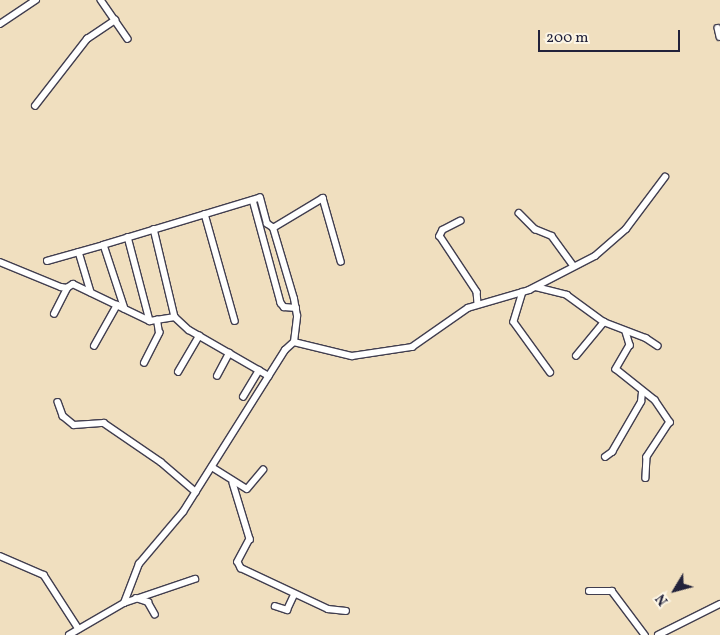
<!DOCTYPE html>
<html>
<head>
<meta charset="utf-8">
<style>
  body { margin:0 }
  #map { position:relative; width:720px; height:635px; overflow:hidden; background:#f0dfbf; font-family:Vollkorn,serif }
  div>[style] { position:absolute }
  .roads { filter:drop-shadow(1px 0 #413e4f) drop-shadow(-1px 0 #413e4f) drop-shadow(0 1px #413e4f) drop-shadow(0 -1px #413e4f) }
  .street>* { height:5.5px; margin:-2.75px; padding:0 2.75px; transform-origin:2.75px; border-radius:2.75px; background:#fff }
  span { translate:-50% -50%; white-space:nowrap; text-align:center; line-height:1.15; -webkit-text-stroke:4.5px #fcf5e5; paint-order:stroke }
  .north { position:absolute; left:650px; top:565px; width:50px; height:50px; -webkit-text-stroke:4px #fcf5e5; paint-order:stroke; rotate:233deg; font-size:14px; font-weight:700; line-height:20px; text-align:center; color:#22223b }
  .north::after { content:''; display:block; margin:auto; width:18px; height:22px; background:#22223b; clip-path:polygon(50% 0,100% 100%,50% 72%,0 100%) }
  .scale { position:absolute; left:538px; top:30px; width:142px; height:22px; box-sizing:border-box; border:2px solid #22223b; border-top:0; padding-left:6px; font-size:15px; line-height:18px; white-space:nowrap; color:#22223b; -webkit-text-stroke:4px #fcf5e5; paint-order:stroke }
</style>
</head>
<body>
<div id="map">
  <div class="roads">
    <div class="street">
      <div style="left:101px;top:0;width:47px;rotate:55.3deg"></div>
      <div style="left:0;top:24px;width:43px;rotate:-33.7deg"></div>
      <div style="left:718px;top:28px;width:9px;rotate:77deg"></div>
      <div style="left:35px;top:106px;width:85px;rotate:-52.2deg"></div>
      <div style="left:87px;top:39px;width:34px;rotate:-34deg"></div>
      <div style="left:253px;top:200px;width:107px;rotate:74.8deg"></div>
      <div style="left:281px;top:303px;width:5px;rotate:53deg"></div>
      <div style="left:284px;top:307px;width:12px;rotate:5deg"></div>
      <div style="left:519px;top:213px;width:23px;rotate:45deg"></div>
      <div style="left:535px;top:229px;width:18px;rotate:22deg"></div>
      <div style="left:552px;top:236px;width:37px;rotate:54deg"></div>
      <div style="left:205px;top:214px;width:111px;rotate:74.3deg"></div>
      <div style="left:461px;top:221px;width:20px;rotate:153deg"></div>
      <div style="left:443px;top:230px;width:7px;rotate:117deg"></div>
      <div style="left:440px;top:236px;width:67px;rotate:56.5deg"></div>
      <div style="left:477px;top:292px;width:11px;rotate:85deg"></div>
      <div style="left:273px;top:228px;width:58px;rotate:-31deg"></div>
      <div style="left:323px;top:198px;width:66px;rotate:74.1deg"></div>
      <div style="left:154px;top:229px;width:90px;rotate:76.6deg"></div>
      <div style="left:128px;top:237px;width:87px;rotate:75.3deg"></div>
      <div style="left:79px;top:252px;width:42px;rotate:73.3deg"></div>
      <div style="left:47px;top:261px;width:59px;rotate:-15.7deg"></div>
      <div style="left:0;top:262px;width:66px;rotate:22.3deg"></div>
      <div style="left:61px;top:287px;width:6px;rotate:9deg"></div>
      <div style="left:67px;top:288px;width:7px;rotate:-34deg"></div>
      <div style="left:73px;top:284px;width:85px;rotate:25.7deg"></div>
      <div style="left:150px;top:321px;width:25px;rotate:-9deg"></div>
      <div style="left:175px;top:317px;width:19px;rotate:43deg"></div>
      <div style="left:189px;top:330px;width:92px;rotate:29.9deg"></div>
      <div style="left:536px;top:287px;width:32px;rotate:14deg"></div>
      <div style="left:567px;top:295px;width:46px;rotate:36.1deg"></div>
      <div style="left:604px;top:322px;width:45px;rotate:20.9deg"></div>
      <div style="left:646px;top:338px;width:14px;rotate:34deg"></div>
      <div style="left:523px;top:292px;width:31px;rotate:107deg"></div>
      <div style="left:514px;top:322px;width:62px;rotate:54.2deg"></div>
      <div style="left:54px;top:314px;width:29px;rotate:-63deg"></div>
      <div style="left:626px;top:332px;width:14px;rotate:73deg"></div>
      <div style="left:630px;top:345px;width:28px;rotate:120deg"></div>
      <div style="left:616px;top:369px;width:50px;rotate:38.5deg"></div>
      <div style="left:655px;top:400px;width:27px;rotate:56deg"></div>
      <div style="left:670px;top:422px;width:42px;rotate:123.3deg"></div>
      <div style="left:647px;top:457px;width:21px;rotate:93deg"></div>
      <div style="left:294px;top:342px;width:60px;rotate:13.6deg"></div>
      <div style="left:352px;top:356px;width:61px;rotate:-8.5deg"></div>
      <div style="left:412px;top:347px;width:68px;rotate:-34.9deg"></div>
      <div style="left:468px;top:308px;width:64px;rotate:-16.4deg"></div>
      <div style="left:529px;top:290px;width:74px;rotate:-27.3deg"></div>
      <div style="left:595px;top:256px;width:41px;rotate:-41.1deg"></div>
      <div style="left:626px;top:229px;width:65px;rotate:-53.1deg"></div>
      <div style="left:94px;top:346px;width:47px;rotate:-60.7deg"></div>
      <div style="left:576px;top:356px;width:44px;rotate:-50.5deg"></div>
      <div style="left:144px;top:363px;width:34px;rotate:-63deg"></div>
      <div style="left:159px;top:333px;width:13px;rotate:-99deg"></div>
      <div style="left:178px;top:372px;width:42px;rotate:-59.7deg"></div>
      <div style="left:217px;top:376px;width:26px;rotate:-62deg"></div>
      <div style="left:243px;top:397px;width:31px;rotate:-59deg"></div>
      <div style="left:58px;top:402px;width:15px;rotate:70deg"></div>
      <div style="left:63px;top:416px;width:14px;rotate:39deg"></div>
      <div style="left:74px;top:425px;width:30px;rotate:-4deg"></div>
      <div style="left:104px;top:423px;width:69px;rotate:34.4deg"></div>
      <div style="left:161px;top:462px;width:46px;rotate:40.6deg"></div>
      <div style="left:605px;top:457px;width:9px;rotate:-36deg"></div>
      <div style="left:612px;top:452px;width:58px;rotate:-59.9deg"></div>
      <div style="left:641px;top:402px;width:10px;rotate:-84deg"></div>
      <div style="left:212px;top:467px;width:41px;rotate:32.2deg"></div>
      <div style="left:247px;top:489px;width:25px;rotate:-50deg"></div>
      <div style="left:233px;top:483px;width:59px;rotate:73.1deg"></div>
      <div style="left:250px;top:539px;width:26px;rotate:118deg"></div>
      <div style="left:238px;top:562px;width:7px;rotate:63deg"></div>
      <div style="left:241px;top:568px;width:96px;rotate:25.2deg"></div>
      <div style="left:328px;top:609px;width:18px;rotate:6deg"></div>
      <div style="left:0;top:556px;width:48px;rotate:23.4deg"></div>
      <div style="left:44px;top:575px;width:64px;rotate:57.1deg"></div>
      <div style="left:589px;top:591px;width:23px"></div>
      <div style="left:612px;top:591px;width:55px;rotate:53.1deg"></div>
      <div style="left:136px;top:598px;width:13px;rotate:18deg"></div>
      <div style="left:148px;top:602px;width:14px;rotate:60deg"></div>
      <div style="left:124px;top:603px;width:75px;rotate:-18.7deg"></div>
      <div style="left:275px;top:606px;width:13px;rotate:18deg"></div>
      <div style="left:287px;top:610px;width:17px;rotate:-65deg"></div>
      <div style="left:69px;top:635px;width:64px;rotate:-30.2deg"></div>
      <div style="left:124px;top:603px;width:42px;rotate:-69deg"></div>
      <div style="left:139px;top:564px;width:68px;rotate:-49.8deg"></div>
      <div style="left:183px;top:512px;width:191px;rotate:-57.8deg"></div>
      <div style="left:285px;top:350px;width:12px;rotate:-42deg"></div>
      <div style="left:294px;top:342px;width:26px;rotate:-83deg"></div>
      <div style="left:297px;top:316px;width:17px;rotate:-100deg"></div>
      <div style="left:294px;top:299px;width:74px;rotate:-106.5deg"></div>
      <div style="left:273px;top:228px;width:7px;rotate:-146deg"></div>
      <div style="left:267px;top:224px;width:27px;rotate:-105deg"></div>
      <div style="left:260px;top:198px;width:163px;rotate:163.2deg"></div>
      <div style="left:104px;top:245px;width:67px;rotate:71.8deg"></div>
      <div style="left:658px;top:635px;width:69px;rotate:-26.6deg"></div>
    </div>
  </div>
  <div class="north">N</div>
  <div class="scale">200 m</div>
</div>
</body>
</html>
